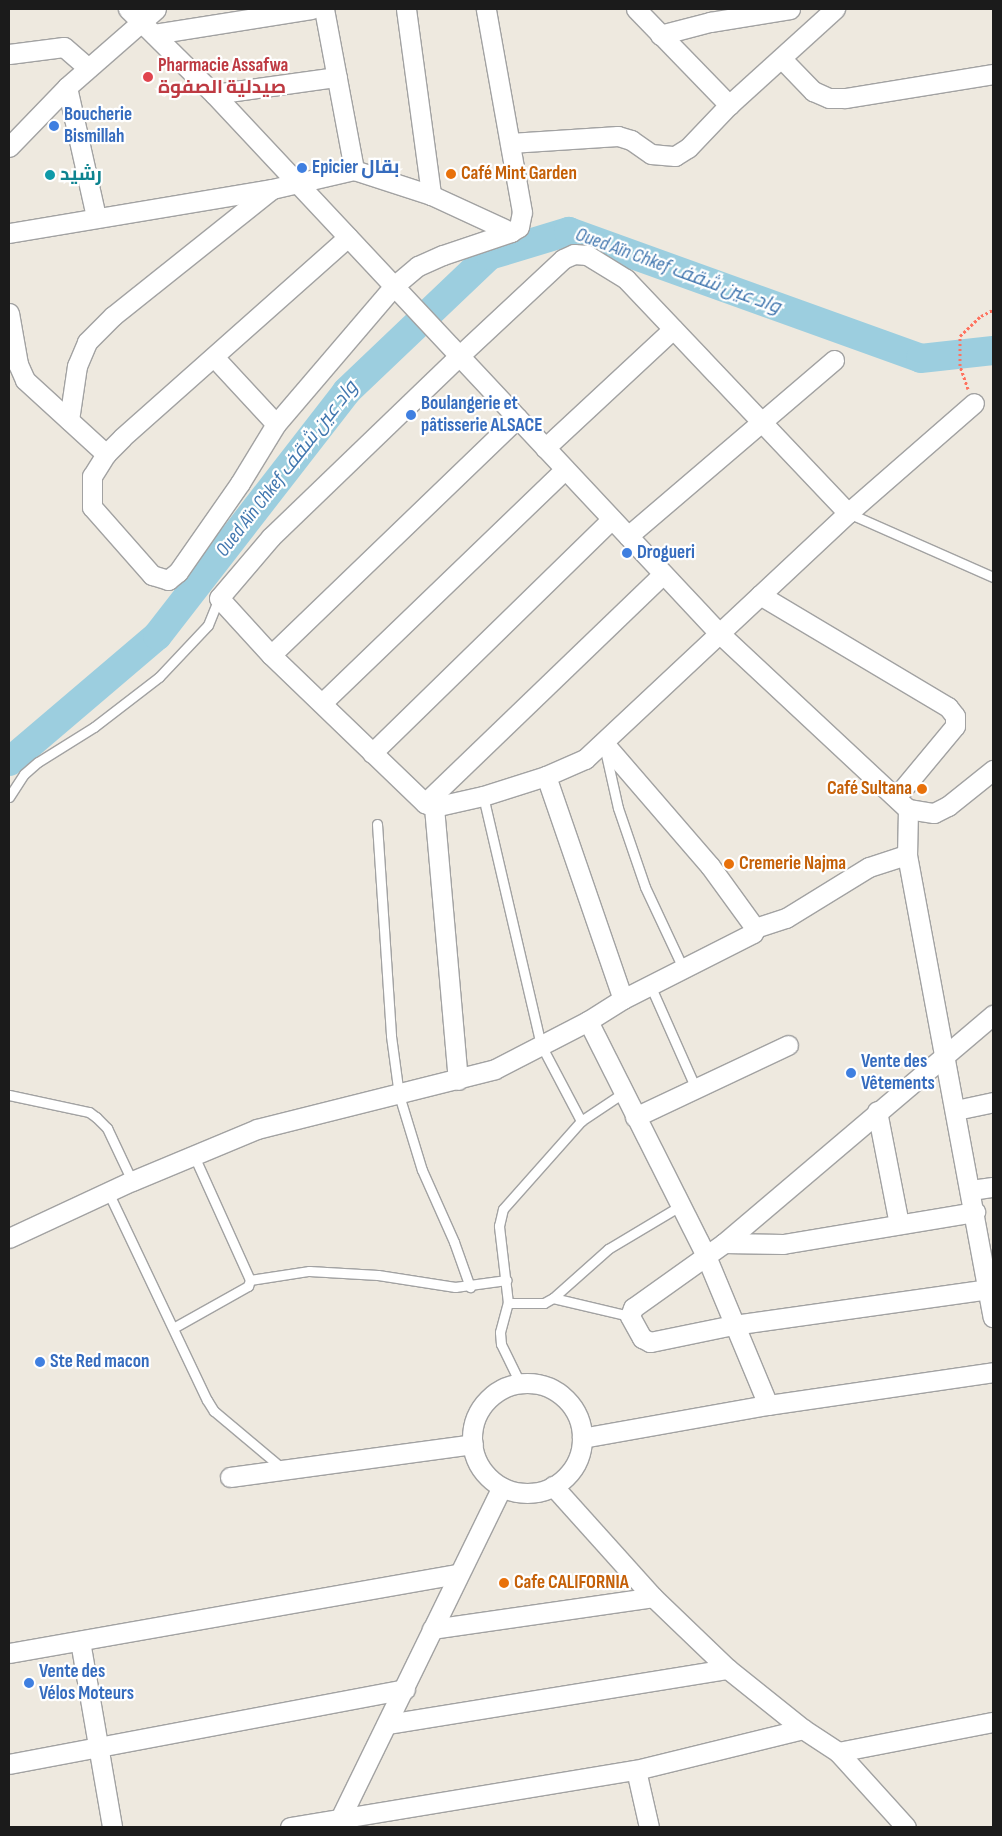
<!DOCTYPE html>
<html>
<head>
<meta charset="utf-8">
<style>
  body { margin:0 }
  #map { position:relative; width:1002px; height:1836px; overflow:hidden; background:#eee9df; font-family:"Sofia Sans Condensed",Cairo,sans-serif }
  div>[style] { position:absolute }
  .river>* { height:29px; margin:-14.5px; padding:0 14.5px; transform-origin:14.5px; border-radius:14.5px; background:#9ccedf }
  .path>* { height:3px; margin-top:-1.5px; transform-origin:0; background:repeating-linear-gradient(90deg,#ff725f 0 2.5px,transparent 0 5px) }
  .roads { filter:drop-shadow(1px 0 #a2a2a2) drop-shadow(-1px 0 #a2a2a2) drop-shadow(0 1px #a2a2a2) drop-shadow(0 -1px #a2a2a2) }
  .service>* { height:9px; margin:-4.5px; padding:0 4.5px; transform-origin:4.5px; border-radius:4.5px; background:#fff }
  .minor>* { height:19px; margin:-9.5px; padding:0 9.5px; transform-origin:9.5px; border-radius:9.5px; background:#fff }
  .minor>.ring { margin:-9.5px; padding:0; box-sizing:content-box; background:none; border:19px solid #fff; border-radius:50% }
  .dots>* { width:14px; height:14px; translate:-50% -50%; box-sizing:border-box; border:2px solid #fff; border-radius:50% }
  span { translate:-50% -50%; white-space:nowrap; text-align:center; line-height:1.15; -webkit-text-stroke:4.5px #fff; paint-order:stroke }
  .health-label { font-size:19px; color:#be3a42; font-weight:700 }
  .left { translate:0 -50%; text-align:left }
  .shop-label { font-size:19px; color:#366cbe; font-weight:700 }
  .food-label { font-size:19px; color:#c56008; font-weight:700 }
  .right { translate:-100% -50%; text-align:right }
  .culture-label { font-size:19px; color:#0d838f; font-weight:700 }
  .water-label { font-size:20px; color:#4277af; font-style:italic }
  .frame { position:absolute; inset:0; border:10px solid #1b1b1b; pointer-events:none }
</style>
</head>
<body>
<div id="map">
  <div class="river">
    <div style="left:9px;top:761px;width:194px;rotate:-40.4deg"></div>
    <div style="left:157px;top:635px;width:309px;rotate:-52.2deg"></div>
    <div style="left:346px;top:391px;width:197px;rotate:-43.6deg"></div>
    <div style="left:489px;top:255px;width:83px;rotate:-16.9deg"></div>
    <div style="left:568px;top:231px;width:374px;rotate:19.8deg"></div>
    <div style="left:920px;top:358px;width:73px;rotate:-6.3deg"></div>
  </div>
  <div class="path">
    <div style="left:968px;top:389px;width:24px;rotate:-109deg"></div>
    <div style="left:960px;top:366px;width:30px;rotate:-90deg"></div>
    <div style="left:960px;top:336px;width:29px;rotate:-44deg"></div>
    <div style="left:981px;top:316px;width:13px;rotate:-27deg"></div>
  </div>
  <div class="roads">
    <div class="service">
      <div style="left:848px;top:513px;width:158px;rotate:23.8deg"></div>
      <div style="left:605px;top:750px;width:59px;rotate:77.4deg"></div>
      <div style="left:618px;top:808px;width:83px;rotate:71.1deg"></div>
      <div style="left:645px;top:887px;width:89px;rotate:64.9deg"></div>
      <div style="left:483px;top:796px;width:256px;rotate:76.9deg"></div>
      <div style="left:541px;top:1045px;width:86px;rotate:62.2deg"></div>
      <div style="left:9px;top:797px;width:27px;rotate:-57deg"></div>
      <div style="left:24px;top:774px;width:18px;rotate:-41deg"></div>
      <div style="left:38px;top:762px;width:66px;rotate:-32deg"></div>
      <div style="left:94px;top:727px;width:82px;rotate:-37.6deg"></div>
      <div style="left:159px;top:677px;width:71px;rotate:-46.7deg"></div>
      <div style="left:208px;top:625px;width:29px;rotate:-68deg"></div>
      <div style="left:377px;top:824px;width:212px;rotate:86.2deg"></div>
      <div style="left:391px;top:1036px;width:60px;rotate:82.3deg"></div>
      <div style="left:399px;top:1095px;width:78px;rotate:73deg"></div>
      <div style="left:422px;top:1170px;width:79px;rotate:66deg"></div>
      <div style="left:454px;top:1242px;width:48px;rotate:70.4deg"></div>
      <div style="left:650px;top:985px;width:114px;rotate:66.1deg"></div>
      <div style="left:9px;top:1095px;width:82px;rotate:12deg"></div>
      <div style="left:89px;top:1112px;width:9px;rotate:36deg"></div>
      <div style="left:96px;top:1117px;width:16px;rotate:45deg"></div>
      <div style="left:107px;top:1128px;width:59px;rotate:64.7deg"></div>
      <div style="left:109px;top:1194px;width:228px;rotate:64.6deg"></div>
      <div style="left:207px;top:1400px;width:13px;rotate:58deg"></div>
      <div style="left:214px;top:1411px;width:89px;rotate:40deg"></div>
      <div style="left:250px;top:1280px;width:60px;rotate:-8.7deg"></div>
      <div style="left:309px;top:1271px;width:69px;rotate:3.3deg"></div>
      <div style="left:378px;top:1275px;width:78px;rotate:8.9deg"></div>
      <div style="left:455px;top:1287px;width:52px;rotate:-7.7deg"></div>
      <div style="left:553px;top:1298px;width:79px;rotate:13.2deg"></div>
      <div style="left:508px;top:1303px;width:36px"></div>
      <div style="left:544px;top:1303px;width:10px;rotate:-29deg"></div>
      <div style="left:553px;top:1298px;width:74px;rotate:-41.7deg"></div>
      <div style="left:608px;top:1249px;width:84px;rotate:-30.8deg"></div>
      <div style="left:175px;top:1327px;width:84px;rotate:-29.3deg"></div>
      <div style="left:248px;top:1286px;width:6px;rotate:-72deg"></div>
      <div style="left:250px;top:1280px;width:138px;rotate:-114.3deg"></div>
      <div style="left:520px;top:1383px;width:43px;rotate:-116deg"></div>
      <div style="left:501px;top:1344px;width:12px;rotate:-95deg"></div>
      <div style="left:500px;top:1332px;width:30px;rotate:-75deg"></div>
      <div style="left:508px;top:1303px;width:78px;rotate:-96.7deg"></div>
      <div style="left:499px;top:1226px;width:17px;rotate:-77deg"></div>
      <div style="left:503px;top:1209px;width:118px;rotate:-48.4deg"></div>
      <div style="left:581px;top:1121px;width:50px;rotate:-33.7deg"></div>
    </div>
    <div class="minor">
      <div style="left:128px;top:9px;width:121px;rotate:44.7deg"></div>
      <div style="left:214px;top:94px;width:739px;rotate:46.87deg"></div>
      <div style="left:719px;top:633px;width:258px;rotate:43deg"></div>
      <div style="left:908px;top:809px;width:26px;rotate:9deg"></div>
      <div style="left:934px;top:813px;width:16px;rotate:-27deg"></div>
      <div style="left:948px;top:806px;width:58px;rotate:-38.7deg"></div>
      <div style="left:324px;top:9px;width:164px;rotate:79.4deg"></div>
      <div style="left:406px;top:9px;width:188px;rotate:82.3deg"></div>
      <div style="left:636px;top:9px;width:134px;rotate:45.9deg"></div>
      <div style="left:154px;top:34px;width:159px;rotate:-9deg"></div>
      <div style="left:660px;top:35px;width:52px;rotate:-14.6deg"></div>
      <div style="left:710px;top:22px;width:81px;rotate:-9.2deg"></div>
      <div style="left:9px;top:54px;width:55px;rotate:-7.3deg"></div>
      <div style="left:64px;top:47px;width:32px;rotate:41deg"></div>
      <div style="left:782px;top:59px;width:45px;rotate:45.9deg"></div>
      <div style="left:813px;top:91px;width:17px;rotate:24deg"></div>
      <div style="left:829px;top:98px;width:16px"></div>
      <div style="left:845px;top:98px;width:150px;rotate:-9.2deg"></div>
      <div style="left:67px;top:87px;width:133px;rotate:77.4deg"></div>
      <div style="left:214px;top:94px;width:124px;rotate:-7.9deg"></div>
      <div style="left:510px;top:143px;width:108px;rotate:-3.7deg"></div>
      <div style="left:618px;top:136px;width:14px;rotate:17deg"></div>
      <div style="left:631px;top:140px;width:24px;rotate:35deg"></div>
      <div style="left:651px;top:154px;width:24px;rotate:5deg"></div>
      <div style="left:675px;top:156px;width:15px;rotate:-32deg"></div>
      <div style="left:688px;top:148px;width:59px;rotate:-46.4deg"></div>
      <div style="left:729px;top:105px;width:143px;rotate:-42.2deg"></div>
      <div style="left:9px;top:147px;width:83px;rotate:-46deg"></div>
      <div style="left:67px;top:87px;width:118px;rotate:-41.2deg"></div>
      <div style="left:9px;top:233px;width:267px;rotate:-9.5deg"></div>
      <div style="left:272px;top:189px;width:84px;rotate:-13deg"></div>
      <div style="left:354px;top:170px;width:81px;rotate:18deg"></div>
      <div style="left:431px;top:195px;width:88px;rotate:24.8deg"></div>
      <div style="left:511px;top:232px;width:9px;rotate:-32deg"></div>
      <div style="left:519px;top:227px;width:15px;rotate:-79deg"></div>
      <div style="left:522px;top:212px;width:206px;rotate:-100.1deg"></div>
      <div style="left:348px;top:237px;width:302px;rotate:138.4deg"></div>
      <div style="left:122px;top:438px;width:23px;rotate:135deg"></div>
      <div style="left:106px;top:454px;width:26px;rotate:122deg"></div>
      <div style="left:92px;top:476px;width:31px;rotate:90deg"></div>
      <div style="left:92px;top:507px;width:91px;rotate:48.6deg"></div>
      <div style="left:152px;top:575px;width:17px;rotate:17deg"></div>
      <div style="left:168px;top:580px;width:13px;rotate:-39deg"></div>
      <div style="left:178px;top:572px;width:108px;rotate:-55.1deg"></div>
      <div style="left:240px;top:483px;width:69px;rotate:-58.6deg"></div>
      <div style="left:276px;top:424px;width:182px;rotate:-49.5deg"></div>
      <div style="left:394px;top:286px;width:31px;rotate:-40deg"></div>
      <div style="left:418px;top:266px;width:27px;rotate:-24deg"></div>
      <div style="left:443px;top:255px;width:72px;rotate:-18.7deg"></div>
      <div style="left:9px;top:313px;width:52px;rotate:80deg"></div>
      <div style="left:18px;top:364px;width:17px;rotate:66deg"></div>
      <div style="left:25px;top:380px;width:110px;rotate:42.4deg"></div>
      <div style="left:214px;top:357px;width:91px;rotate:47.2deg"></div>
      <div style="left:69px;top:420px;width:55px;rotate:-81.6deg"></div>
      <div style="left:77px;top:366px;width:26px;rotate:-67deg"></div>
      <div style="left:87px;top:342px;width:37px;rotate:-45deg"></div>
      <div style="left:113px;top:316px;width:203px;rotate:-38.6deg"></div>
      <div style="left:545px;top:448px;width:175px;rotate:-42.9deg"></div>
      <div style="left:848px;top:513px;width:323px;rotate:-133.5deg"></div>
      <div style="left:626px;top:279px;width:46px;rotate:-148.4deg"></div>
      <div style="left:587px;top:255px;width:13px;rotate:-176deg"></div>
      <div style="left:574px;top:254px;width:12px;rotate:156deg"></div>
      <div style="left:563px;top:259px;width:144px;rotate:137deg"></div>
      <div style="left:458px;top:357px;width:260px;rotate:136.1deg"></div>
      <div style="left:271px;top:537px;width:80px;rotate:130.4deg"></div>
      <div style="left:219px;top:598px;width:77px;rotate:47.6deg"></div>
      <div style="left:271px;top:655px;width:214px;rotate:43.9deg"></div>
      <div style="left:425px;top:803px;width:10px;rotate:24deg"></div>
      <div style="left:434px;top:807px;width:50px;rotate:-12.7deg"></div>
      <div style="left:483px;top:796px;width:66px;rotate:-17.6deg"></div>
      <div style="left:546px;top:776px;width:43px;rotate:-23.6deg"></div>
      <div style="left:585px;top:759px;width:360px;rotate:-43.1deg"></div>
      <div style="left:848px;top:513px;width:167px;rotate:-41.1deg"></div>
      <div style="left:628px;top:536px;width:271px;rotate:-40.5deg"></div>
      <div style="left:760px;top:595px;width:219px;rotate:30.8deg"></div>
      <div style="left:948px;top:707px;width:11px;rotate:52deg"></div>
      <div style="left:955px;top:716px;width:10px;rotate:90deg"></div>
      <div style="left:955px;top:726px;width:92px;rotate:129.7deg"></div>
      <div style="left:271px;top:655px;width:342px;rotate:-43.9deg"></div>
      <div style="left:322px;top:703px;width:337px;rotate:-43.9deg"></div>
      <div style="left:372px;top:753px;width:335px;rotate:-44.3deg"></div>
      <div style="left:546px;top:776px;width:236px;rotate:71deg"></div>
      <div style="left:425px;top:803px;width:330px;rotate:-43.9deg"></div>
      <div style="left:434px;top:807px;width:274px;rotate:85deg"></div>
      <div style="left:908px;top:809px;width:46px;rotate:91.2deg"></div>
      <div style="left:907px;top:855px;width:470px;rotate:79.5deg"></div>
      <div style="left:755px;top:928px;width:33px;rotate:-18deg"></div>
      <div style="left:786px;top:918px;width:97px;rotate:-31.6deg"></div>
      <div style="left:869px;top:867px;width:40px;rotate:-18deg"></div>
      <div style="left:588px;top:1021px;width:41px;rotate:-32.2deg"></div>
      <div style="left:623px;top:999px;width:146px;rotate:-26.9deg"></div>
      <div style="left:753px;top:933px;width:5px;rotate:-68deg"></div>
      <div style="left:755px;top:928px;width:77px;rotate:-126deg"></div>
      <div style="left:710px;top:866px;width:162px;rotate:-130.8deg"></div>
      <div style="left:956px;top:1110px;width:38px;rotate:-12deg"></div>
      <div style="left:877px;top:1111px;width:115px;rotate:79deg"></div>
      <div style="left:635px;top:1117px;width:169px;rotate:-25.2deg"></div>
      <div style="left:971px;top:1190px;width:22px;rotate:-8deg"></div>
      <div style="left:9px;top:1238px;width:136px;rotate:-24.9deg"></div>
      <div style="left:132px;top:1181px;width:135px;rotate:-22.6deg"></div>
      <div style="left:257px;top:1129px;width:245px;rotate:-14.1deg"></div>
      <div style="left:495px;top:1069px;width:105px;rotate:-27.3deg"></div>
      <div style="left:588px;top:1021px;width:263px;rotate:63.3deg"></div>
      <div style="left:706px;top:1256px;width:161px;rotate:67.4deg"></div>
      <div style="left:724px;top:1243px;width:59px;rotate:1deg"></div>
      <div style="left:783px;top:1244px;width:195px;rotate:-9.5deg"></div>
      <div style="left:989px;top:1289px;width:259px;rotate:172deg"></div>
      <div style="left:733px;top:1325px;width:85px;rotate:168.4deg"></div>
      <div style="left:650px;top:1342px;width:9px;rotate:-153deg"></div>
      <div style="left:642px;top:1338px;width:25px;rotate:-119deg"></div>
      <div style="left:630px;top:1316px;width:9px;rotate:-69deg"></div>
      <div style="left:633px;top:1308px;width:112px;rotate:-35.5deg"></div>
      <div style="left:724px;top:1243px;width:353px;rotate:-40.3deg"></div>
      <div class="ring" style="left:472px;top:1383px;width:91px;height:91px"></div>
      <div style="left:582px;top:1438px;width:189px;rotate:-10.1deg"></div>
      <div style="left:768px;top:1405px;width:227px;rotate:-8.3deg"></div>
      <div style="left:230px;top:1477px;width:245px;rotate:-7.7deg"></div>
      <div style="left:553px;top:1486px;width:149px;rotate:48deg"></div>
      <div style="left:653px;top:1597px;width:104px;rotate:43.8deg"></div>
      <div style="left:728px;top:1669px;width:96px;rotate:38.7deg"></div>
      <div style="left:803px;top:1729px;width:42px;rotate:33.3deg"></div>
      <div style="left:838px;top:1752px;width:101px;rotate:47.8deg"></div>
      <div style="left:432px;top:1629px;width:223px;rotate:-8.2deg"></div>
      <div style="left:80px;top:1641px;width:189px;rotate:80.2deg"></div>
      <div style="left:9px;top:1653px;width:456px;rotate:-10deg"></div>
      <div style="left:387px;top:1724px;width:345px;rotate:-9.2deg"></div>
      <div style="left:838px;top:1752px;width:158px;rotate:-11deg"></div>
      <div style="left:9px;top:1764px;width:403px;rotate:-10.7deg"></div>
      <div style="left:636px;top:1770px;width:58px;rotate:77.2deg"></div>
      <div style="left:290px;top:1827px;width:351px;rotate:-9.4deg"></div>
      <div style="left:636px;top:1770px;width:172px;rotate:-13.8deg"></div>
      <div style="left:336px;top:1827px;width:378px;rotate:-64deg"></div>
    </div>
  </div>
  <div class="dots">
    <div style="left:148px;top:77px;background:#e0444e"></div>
    <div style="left:54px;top:126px;background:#3f7fe0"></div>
    <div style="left:302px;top:168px;background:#3f7fe0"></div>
    <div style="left:451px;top:174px;background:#e8710a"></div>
    <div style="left:50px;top:175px;background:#0f9aa8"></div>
    <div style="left:411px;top:415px;background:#3f7fe0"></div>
    <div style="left:627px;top:553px;background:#3f7fe0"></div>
    <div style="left:922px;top:789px;background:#e8710a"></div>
    <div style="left:729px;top:864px;background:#e8710a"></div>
    <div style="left:851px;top:1073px;background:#3f7fe0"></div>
    <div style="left:40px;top:1362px;background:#3f7fe0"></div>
    <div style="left:504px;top:1583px;background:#e8710a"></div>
    <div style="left:29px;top:1683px;background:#3f7fe0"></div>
  </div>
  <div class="health-label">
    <span class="left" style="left:158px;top:77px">Pharmacie Assafwa<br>صيدلية الصفوة</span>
  </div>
  <div class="shop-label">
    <span class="left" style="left:64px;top:126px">Boucherie<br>Bismillah</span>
    <span class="left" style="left:312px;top:168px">Epicier بقال</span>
    <span class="left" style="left:421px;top:415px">Boulangerie et<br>pâtisserie ALSACE</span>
    <span class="left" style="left:637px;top:553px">Drogueri</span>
    <span class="left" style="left:861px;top:1073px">Vente des<br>Vêtements</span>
    <span class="left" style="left:50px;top:1362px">Ste Red macon</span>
    <span class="left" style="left:39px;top:1683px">Vente des<br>Vélos Moteurs</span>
  </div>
  <div class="food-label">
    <span class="left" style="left:461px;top:174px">Café Mint Garden</span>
    <span class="right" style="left:912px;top:789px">Café Sultana</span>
    <span class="left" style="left:739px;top:864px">Cremerie Najma</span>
    <span class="left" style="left:514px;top:1583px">Cafe CALIFORNIA</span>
  </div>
  <div class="culture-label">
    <span class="left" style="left:60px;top:175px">رشيد</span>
  </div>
  <div class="water-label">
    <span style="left:678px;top:271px;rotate:20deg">Oued Aïn Chkef واد عين شقف</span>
    <span style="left:287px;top:469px;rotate:-52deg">Oued Aïn Chkef واد عين شقف</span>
  </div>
  <div class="frame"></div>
</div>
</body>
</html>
